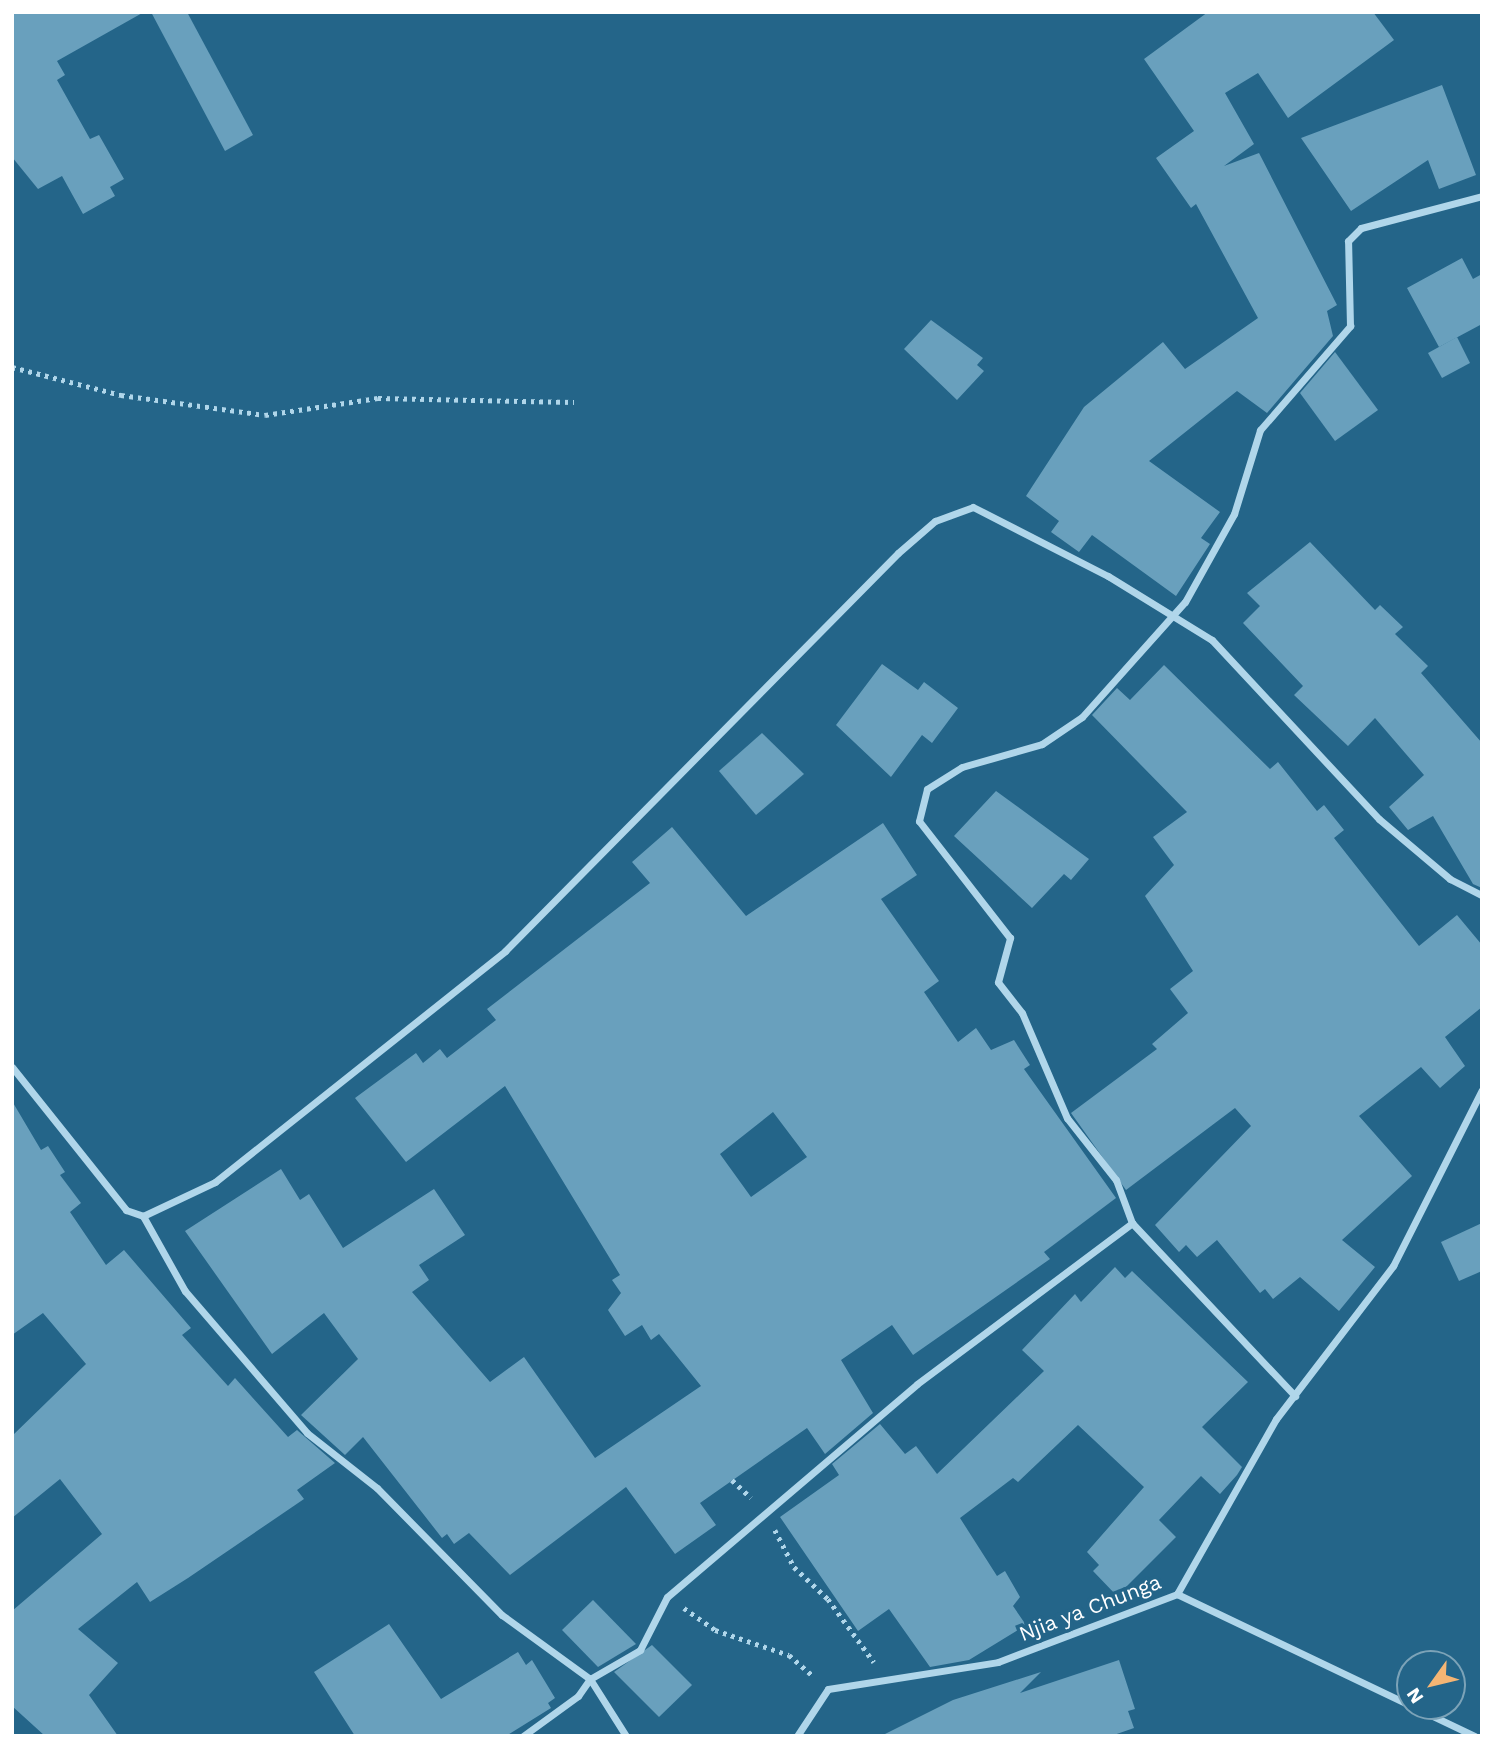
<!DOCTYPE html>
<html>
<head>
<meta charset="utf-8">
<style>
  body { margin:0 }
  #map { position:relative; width:1494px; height:1748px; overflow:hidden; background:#246589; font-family:"Work Sans",sans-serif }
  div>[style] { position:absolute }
  .building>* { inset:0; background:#69a0bd }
  .path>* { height:4.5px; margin-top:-2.25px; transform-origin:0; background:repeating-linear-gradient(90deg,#b0d6ea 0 3.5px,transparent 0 8.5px) }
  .minor>* { height:7px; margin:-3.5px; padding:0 3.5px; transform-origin:3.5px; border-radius:3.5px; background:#b0d6ea }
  span { translate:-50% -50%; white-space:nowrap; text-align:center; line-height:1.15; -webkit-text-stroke:7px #246589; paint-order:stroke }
  .street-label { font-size:21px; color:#fff }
  .frame { position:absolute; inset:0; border:14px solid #fff; pointer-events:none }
  .north { position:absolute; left:1396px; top:1650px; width:70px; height:70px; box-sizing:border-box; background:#246589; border:2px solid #7ca3b8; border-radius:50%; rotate:236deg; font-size:19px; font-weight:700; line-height:28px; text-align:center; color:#fff }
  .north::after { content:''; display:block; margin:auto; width:24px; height:32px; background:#f4b574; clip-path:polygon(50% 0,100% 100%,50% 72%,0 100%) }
</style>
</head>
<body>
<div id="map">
  <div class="building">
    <div style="clip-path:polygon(12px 12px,144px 12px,57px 61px,65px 75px,57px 80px,90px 139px,99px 135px,124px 179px,110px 187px,115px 196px,83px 214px,62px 176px,38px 189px,12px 157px)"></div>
    <div style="clip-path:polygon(151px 12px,187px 12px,253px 135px,225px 151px)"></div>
    <div style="clip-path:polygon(1208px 12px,1373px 12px,1394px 40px,1288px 118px,1258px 73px,1225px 93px,1254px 144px,1224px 166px,1259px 153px,1337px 305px,1327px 311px,1333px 336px,1267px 413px,1237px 391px,1149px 461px,1220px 512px,1201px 538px,1210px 544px,1176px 596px,1092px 535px,1079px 552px,1051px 532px,1059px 521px,1026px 496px,1084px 407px,1163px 342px,1185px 369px,1258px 318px,1196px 204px,1191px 208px,1156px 158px,1194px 131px,1144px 59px)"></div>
    <div style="clip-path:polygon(1442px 85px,1476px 175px,1439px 189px,1428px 160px,1351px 211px,1301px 138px)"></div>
    <div style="clip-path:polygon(1462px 258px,1473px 279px,1482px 274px,1482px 324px,1439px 347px,1407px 288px)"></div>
    <div style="clip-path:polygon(931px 320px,983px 358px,977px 365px,984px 371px,957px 400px,904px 349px)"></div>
    <div style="clip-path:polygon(1457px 337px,1470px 363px,1442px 378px,1428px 353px)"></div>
    <div style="clip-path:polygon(1335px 352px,1378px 410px,1335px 441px,1300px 393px)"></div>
    <div style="clip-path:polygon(1310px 542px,1375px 610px,1380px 605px,1403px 627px,1395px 634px,1428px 666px,1421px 673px,1482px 743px,1482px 888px,1473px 884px,1433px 816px,1408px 830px,1389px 807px,1424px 775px,1375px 718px,1348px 746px,1294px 695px,1303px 686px,1243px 623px,1260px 606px,1247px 593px)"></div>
    <div style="clip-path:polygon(882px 664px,918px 690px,924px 682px,958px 708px,932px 743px,922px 735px,891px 777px,836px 725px)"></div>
    <div style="clip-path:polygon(1164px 665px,1270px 769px,1278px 762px,1317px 811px,1324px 805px,1344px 830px,1334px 838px,1419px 946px,1457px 915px,1482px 945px,1482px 1007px,1445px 1037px,1465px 1066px,1440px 1088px,1421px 1067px,1359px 1116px,1412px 1176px,1342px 1240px,1375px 1267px,1339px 1311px,1300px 1277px,1273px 1299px,1265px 1289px,1260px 1293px,1217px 1240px,1197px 1257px,1186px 1245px,1179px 1252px,1155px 1225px,1251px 1126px,1235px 1108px,1126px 1190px,1071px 1113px,1157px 1049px,1152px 1044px,1188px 1013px,1170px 989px,1193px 971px,1145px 896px,1174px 865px,1153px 837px,1187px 812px,1092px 715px,1117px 688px,1130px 700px)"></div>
    <div style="clip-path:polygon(762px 733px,804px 774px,756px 815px,719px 771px)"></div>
    <div style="clip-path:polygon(996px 791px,1089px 859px,1071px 880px,1064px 874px,1032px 908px,954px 836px)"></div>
    <div style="clip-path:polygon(evenodd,883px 823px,917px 875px,881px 899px,939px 981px,924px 992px,958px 1042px,976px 1028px,991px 1050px,1014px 1040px,1030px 1065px,1024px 1069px,1116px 1198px,1044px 1252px,1050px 1259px,913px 1355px,892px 1325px,841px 1360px,873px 1413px,825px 1454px,807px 1428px,700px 1503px,716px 1525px,675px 1554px,626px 1487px,510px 1575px,469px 1533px,454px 1544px,447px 1534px,442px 1538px,363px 1437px,345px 1455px,301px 1415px,358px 1359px,324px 1313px,272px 1354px,185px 1231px,281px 1169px,300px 1200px,309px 1194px,343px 1248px,434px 1189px,465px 1235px,419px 1265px,429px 1280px,412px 1292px,490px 1382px,524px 1357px,595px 1458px,701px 1386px,659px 1334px,651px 1340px,642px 1325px,625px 1336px,608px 1310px,621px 1293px,612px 1280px,620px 1275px,505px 1086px,406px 1162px,355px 1098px,416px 1053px,423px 1063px,440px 1049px,447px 1058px,496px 1020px,487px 1009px,650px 883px,632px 862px,672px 827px,746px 916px,883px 823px,773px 1112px,807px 1157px,751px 1197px,720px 1154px,773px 1112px)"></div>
    <div style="clip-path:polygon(12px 1101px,41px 1150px,48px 1146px,65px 1172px,60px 1175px,81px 1203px,70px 1212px,106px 1265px,124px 1250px,191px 1328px,182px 1335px,228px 1386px,235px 1378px,288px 1437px,297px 1430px,335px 1463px,297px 1490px,304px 1499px,188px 1578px,150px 1602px,137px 1582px,78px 1629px,118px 1663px,89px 1695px,118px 1736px,45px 1736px,12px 1706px,12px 1611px,102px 1534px,60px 1479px,12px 1518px,12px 1436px,86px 1364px,43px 1313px,12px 1335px)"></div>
    <div style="clip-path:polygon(1482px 1223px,1482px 1271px,1459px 1281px,1441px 1242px)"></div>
    <div style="clip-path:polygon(1115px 1267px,1125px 1278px,1132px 1271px,1248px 1382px,1202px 1427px,1242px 1467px,1237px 1475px,1220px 1494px,1201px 1476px,1159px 1520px,1176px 1537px,1117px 1596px,1093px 1571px,1099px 1565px,1087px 1552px,1144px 1487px,1078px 1425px,1018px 1482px,1013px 1478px,960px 1518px,997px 1576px,1005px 1571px,1020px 1597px,1013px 1606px,1026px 1625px,969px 1660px,930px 1667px,889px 1609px,858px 1631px,780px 1517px,839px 1475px,832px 1464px,880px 1424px,905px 1454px,916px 1446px,937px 1474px,1044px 1371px,1022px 1350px,1075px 1294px,1081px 1302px)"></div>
    <div style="clip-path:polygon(593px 1600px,636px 1644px,598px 1667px,562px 1630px)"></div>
    <div style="clip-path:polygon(389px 1624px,441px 1699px,518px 1652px,526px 1665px,532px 1660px,555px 1698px,548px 1703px,551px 1708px,506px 1736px,355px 1736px,314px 1672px)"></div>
    <div style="clip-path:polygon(652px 1645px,692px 1685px,659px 1717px,614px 1672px)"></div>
    <div style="clip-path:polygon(1119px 1660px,1135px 1709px,1128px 1711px,1134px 1728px,1111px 1736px,881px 1736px,953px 1700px,1041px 1672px,1020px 1693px)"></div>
  </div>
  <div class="path">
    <div style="left:12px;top:367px;width:113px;rotate:14.4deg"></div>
    <div style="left:121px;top:395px;width:145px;rotate:7.9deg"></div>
    <div style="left:265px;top:415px;width:114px;rotate:-8.6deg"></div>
    <div style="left:378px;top:398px;width:196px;rotate:1.2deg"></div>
    <div style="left:732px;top:1480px;width:26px;rotate:43deg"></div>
    <div style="left:775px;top:1530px;width:42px;rotate:62.8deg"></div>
    <div style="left:794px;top:1567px;width:47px;rotate:43.3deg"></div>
    <div style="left:828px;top:1599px;width:78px;rotate:53.9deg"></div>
    <div style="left:684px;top:1608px;width:38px;rotate:35deg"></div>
    <div style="left:715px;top:1630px;width:78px;rotate:18.7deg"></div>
    <div style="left:789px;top:1655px;width:33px;rotate:41deg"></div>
  </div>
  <div class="minor">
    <div style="left:12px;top:1067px;width:183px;rotate:51.4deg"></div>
    <div style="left:126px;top:1210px;width:18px;rotate:19deg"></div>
    <div style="left:143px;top:1216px;width:80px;rotate:-25.3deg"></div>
    <div style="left:215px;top:1182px;width:371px;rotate:-38.5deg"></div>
    <div style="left:505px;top:951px;width:559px;rotate:-45.36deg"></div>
    <div style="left:898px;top:553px;width:49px;rotate:-40.9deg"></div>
    <div style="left:935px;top:521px;width:40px;rotate:-20.2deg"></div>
    <div style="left:973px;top:507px;width:152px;rotate:27.1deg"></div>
    <div style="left:1108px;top:576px;width:122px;rotate:31.6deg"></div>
    <div style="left:1212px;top:640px;width:245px;rotate:47deg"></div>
    <div style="left:1379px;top:819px;width:93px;rotate:40.2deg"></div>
    <div style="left:1450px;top:879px;width:36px;rotate:27deg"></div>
    <div style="left:143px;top:1216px;width:86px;rotate:60.8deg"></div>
    <div style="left:185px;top:1291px;width:187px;rotate:49.3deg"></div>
    <div style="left:307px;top:1433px;width:89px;rotate:38.2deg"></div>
    <div style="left:377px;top:1488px;width:178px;rotate:45.5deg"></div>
    <div style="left:502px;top:1615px;width:109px;rotate:36deg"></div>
    <div style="left:590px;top:1679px;width:67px;rotate:57.7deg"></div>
    <div style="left:1132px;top:1223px;width:46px;rotate:-110.4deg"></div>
    <div style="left:1116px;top:1180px;width:79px;rotate:-128.3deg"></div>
    <div style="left:1067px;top:1118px;width:114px;rotate:-113.2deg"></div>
    <div style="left:1022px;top:1013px;width:39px;rotate:-128deg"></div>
    <div style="left:998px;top:982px;width:46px;rotate:-74.7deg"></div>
    <div style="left:1010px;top:938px;width:148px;rotate:-127.9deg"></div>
    <div style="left:919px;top:821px;width:33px;rotate:-76deg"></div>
    <div style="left:927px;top:789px;width:41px;rotate:-32.2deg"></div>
    <div style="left:962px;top:767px;width:83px;rotate:-16deg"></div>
    <div style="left:1042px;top:744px;width:48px;rotate:-34deg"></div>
    <div style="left:1082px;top:717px;width:154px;rotate:-48.2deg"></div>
    <div style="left:1185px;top:602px;width:101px;rotate:-60.9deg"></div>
    <div style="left:1234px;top:514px;width:88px;rotate:-72.8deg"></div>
    <div style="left:1260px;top:430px;width:138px;rotate:-49.1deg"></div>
    <div style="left:1350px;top:326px;width:85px;rotate:-91.3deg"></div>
    <div style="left:1348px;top:241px;width:18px;rotate:-45deg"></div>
    <div style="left:1361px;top:228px;width:125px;rotate:-14.8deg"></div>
    <div style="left:1177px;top:1594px;width:201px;rotate:-60.5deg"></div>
    <div style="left:1276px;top:1419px;width:193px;rotate:-52.6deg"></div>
    <div style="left:1393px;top:1266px;width:197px;rotate:-63.2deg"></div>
    <div style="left:523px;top:1736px;width:68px;rotate:-36deg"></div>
    <div style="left:578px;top:1696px;width:21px;rotate:-55deg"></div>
    <div style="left:590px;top:1679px;width:58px;rotate:-30.1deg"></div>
    <div style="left:640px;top:1650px;width:59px;rotate:-63deg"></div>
    <div style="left:667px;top:1597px;width:328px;rotate:-40.4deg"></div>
    <div style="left:917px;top:1384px;width:269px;rotate:-36.8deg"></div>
    <div style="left:1132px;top:1223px;width:238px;rotate:46.7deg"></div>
    <div style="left:797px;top:1736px;width:56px;rotate:-56.6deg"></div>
    <div style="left:828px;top:1689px;width:172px;rotate:-9deg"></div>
    <div style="left:998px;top:1662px;width:191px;rotate:-20.8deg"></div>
    <div style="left:1177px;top:1594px;width:330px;rotate:25.5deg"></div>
  </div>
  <div class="street-label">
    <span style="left:1090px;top:1608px;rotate:-21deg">Njia ya Chunga</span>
  </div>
  <div class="frame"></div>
  <div class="north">N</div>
</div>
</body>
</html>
